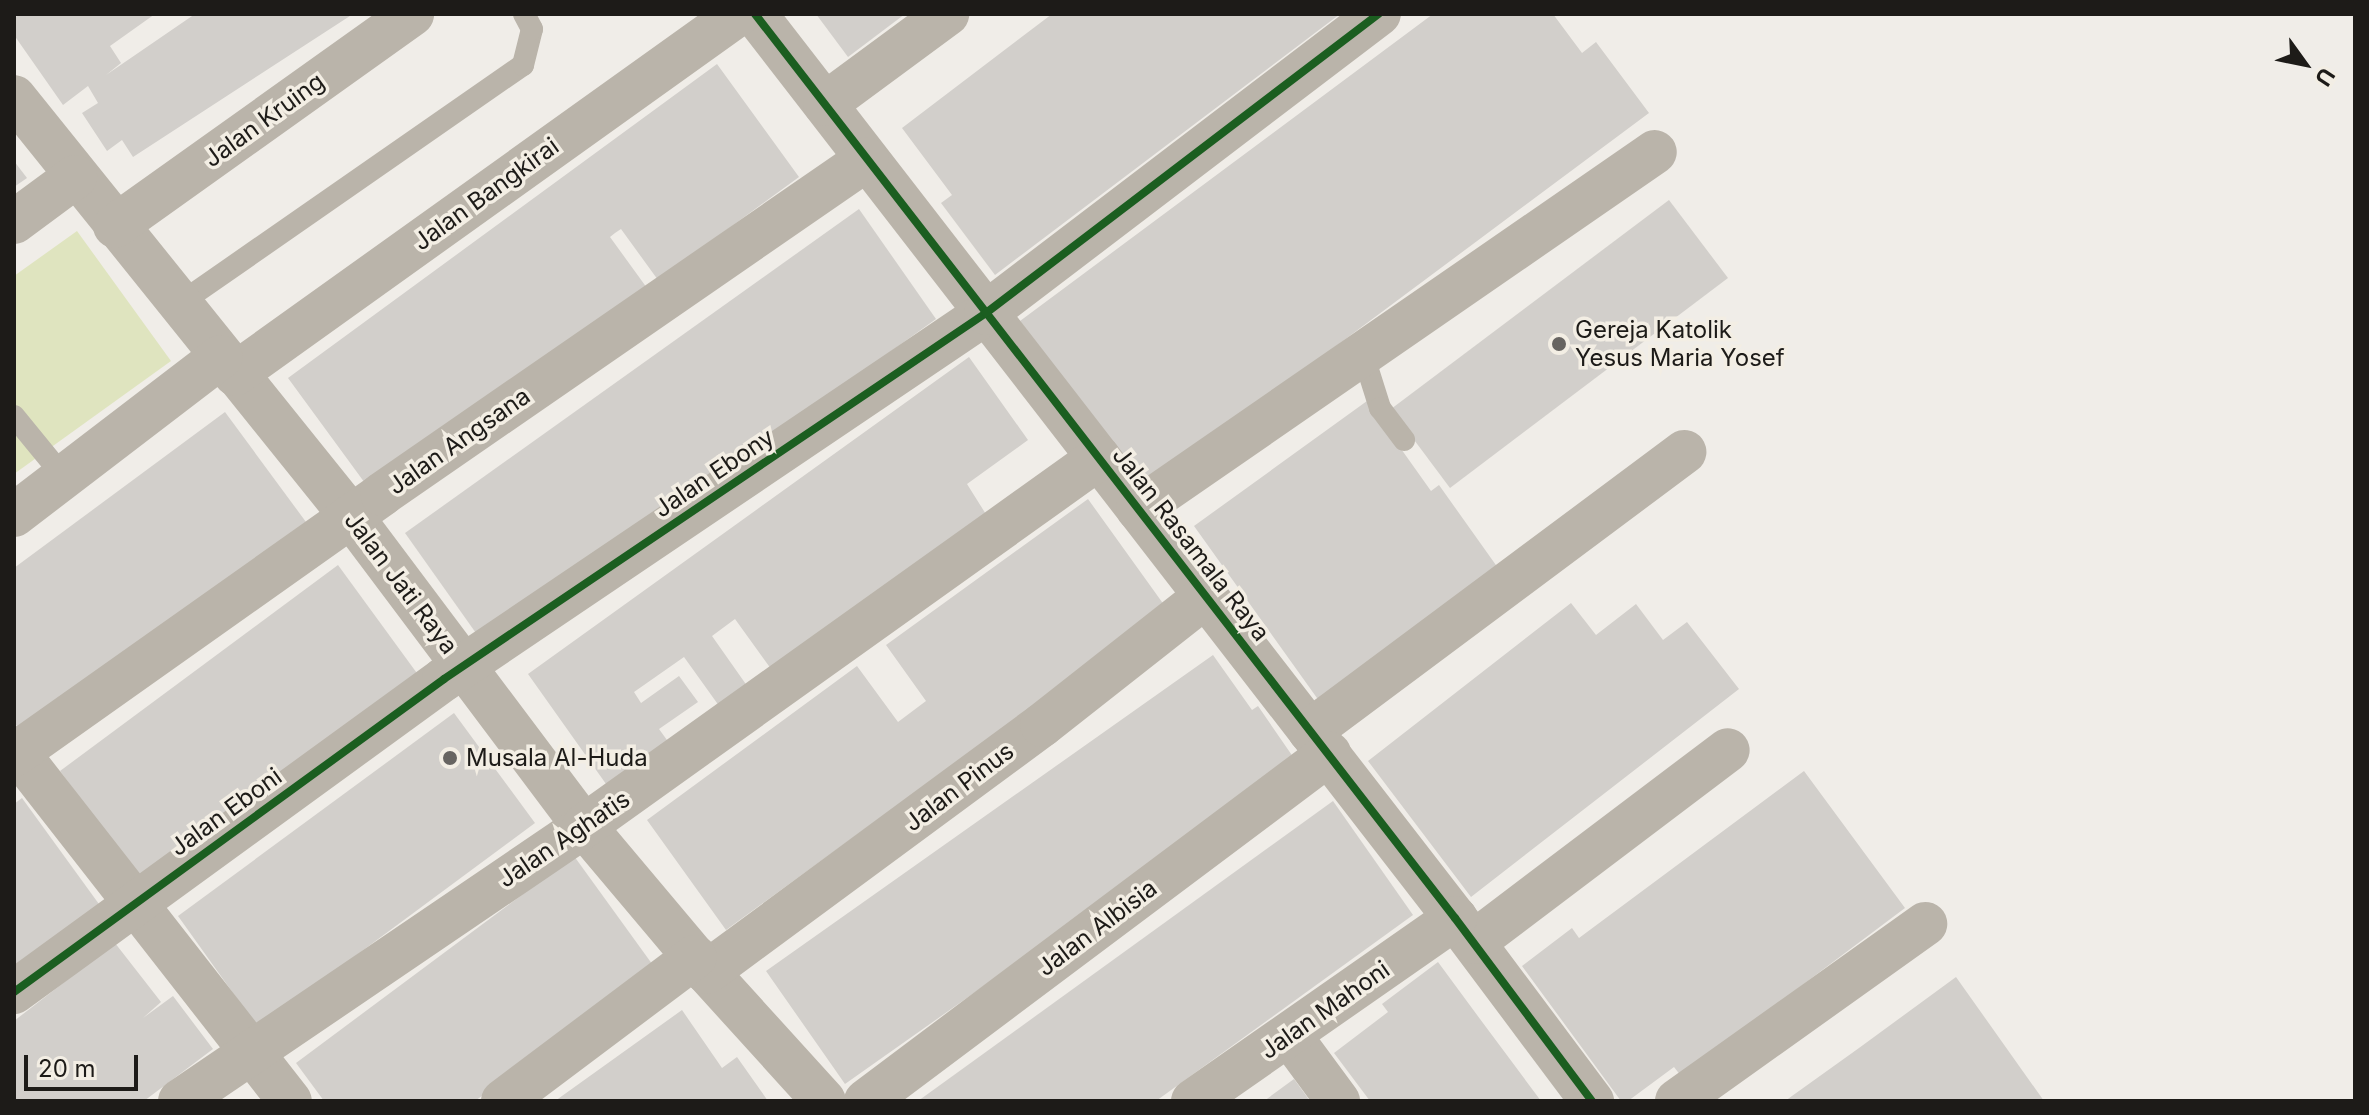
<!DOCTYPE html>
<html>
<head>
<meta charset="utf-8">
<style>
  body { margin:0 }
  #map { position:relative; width:2369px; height:1115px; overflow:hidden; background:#f0ede8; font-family:Inter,sans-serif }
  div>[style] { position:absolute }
  .green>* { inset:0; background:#dfe4bf }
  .building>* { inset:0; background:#d2cfcb }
  .service>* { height:22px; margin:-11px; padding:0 11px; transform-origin:11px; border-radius:11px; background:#bab4aa }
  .minor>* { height:44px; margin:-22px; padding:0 22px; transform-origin:22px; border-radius:22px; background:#bab4aa }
  .cycleway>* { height:8px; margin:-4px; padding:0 4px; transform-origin:4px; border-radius:4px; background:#1b5e20 }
  .dots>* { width:22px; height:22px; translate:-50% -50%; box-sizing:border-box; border:4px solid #f3eee4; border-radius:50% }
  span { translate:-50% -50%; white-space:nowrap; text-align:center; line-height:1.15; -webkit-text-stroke:7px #f3eee4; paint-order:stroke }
  .street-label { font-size:24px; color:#1d1b18 }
  .poi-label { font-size:24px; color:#1d1b18 }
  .left { translate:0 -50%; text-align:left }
  .frame { position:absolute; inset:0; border:16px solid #1d1b18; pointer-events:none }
  .north { position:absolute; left:2265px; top:24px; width:80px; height:80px; -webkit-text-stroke:6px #f3eee4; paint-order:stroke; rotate:123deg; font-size:22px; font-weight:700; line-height:32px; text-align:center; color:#1d1b18 }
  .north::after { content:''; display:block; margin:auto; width:28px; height:36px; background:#1d1b18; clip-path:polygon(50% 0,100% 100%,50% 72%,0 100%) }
  .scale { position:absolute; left:24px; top:1055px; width:114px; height:36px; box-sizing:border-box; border:4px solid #1d1b18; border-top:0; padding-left:10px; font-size:24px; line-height:28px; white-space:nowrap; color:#1d1b18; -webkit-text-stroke:6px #f3eee4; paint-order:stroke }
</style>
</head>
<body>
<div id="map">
  <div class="green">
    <div style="clip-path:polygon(77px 231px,171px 361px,14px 474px,14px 276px)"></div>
  </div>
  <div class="building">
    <div style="clip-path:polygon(20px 14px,155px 14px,110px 46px,121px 63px,106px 75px,195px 14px,353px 14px,133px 157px,122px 140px,107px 151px,82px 113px,98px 103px,88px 86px,63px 105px,14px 35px,14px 18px)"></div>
    <div style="clip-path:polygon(816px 14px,905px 14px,848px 57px)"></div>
    <div style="clip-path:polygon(1052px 14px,1340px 14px,995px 275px,941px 203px,952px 195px,902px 128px)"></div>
    <div style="clip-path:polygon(1433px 14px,1553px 14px,1582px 53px,1596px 42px,1649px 113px,1144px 489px,1020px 321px)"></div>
    <div style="clip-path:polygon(717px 64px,799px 177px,658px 280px,621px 229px,615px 233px,610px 237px,647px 288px,370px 490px,288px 378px)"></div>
    <div style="clip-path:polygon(14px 161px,27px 178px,14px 187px)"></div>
    <div style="clip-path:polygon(1669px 200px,1728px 278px,1450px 488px,1391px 409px)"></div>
    <div style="clip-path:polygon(859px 209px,936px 319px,483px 643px,405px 533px)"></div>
    <div style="clip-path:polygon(969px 357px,1028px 440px,967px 484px,989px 519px,774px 673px,735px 619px,712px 636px,750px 690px,722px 710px,684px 657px,634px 692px,641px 703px,679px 676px,698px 702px,659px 729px,672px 747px,611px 791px,528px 674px)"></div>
    <div style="clip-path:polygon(1367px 401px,1431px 491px,1439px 485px,1503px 575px,1322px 705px,1194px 526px)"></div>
    <div style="clip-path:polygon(225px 412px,306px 522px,21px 732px,14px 722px,14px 568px)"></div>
    <div style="clip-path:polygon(1088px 499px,1167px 609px,726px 930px,647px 820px,857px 666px,898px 722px,926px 701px,886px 645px)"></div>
    <div style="clip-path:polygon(338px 565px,419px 676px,141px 881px,60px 771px)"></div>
    <div style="clip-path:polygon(1571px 603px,1596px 635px,1636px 604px,1663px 640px,1687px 622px,1739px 689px,1471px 897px,1368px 761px)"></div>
    <div style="clip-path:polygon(1213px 655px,1252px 710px,1258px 706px,1298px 764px,845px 1084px,766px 971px)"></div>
    <div style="clip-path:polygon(454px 713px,535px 823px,258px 1028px,178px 916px)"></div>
    <div style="clip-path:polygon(1804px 771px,1905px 908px,1681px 1076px,1674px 1067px,1628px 1101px,1621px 1101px,1522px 966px,1572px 928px,1579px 938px)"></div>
    <div style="clip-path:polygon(22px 798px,104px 911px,14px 977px,14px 804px)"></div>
    <div style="clip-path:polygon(1333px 801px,1413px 915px,1156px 1101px,918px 1101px)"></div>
    <div style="clip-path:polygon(574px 856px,655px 968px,475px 1101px,324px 1101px,296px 1063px)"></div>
    <div style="clip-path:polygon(115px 943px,161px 1002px,143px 1018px,173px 996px,213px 1049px,144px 1101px,14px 1101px,14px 1021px)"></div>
    <div style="clip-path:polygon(1438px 962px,1480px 1019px,1541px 1101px,1370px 1101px,1334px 1053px,1388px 1012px,1382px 1004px)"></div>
    <div style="clip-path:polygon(1956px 977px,2044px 1101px,1785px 1101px,1859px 1048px)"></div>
    <div style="clip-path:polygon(682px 1010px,722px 1068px,737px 1057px,768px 1101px,555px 1101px)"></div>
    <div style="clip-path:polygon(1294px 1079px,1310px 1101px,1264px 1101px)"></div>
  </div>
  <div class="service">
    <div style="left:179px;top:304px;width:419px;rotate:-34.8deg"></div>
    <div style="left:523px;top:65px;width:37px;rotate:-76deg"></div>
    <div style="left:532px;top:29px;width:17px;rotate:-118deg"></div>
    <div style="left:1363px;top:354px;width:57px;rotate:72.5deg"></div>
    <div style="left:1380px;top:408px;width:40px;rotate:53deg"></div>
    <div style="left:14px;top:416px;width:79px;rotate:50.7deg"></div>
  </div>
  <div class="minor">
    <div style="left:755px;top:14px;width:1143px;rotate:52.25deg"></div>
    <div style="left:1455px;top:918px;width:229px;rotate:53.2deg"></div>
    <div style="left:14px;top:97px;width:538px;rotate:51.19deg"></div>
    <div style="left:351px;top:516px;width:388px;rotate:53.1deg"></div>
    <div style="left:584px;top:826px;width:191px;rotate:49.9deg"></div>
    <div style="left:707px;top:972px;width:174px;rotate:47.8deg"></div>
    <div style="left:825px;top:104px;width:152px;rotate:-36.4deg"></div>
    <div style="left:14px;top:222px;width:76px;rotate:-36.4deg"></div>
    <div style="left:115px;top:226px;width:365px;rotate:-35.5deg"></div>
    <div style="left:235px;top:374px;width:619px;rotate:-35.59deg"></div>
    <div style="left:1138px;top:509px;width:628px;rotate:-34.63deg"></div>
    <div style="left:14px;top:515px;width:260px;rotate:-37.4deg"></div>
    <div style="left:1310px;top:731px;width:467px;rotate:-36.7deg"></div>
    <div style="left:14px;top:748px;width:448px;rotate:52deg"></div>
    <div style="left:14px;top:755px;width:451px;rotate:-35.3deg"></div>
    <div style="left:382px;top:494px;width:589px;rotate:-34.63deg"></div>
    <div style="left:1474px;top:942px;width:318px;rotate:-37.1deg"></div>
    <div style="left:707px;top:972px;width:416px;rotate:-36.4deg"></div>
    <div style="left:1042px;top:725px;width:209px;rotate:-38.2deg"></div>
    <div style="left:14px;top:992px;width:532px;rotate:-36.05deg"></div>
    <div style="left:444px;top:679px;width:654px;rotate:-34.03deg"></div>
    <div style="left:986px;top:313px;width:494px;rotate:-37.3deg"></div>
    <div style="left:1290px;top:1036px;width:81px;rotate:53.6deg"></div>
    <div style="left:180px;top:1101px;width:489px;rotate:-34.2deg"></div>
    <div style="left:584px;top:826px;width:633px;rotate:-35.55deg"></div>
    <div style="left:503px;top:1101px;width:240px;rotate:-36.9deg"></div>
    <div style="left:866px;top:1101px;width:579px;rotate:-36.85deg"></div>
    <div style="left:1193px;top:1101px;width:320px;rotate:-34.9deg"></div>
    <div style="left:1677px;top:1101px;width:305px;rotate:-35.5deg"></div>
  </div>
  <div class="cycleway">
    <div style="left:755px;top:14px;width:1143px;rotate:52.25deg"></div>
    <div style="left:1455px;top:918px;width:229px;rotate:53.2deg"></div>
    <div style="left:14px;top:992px;width:532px;rotate:-36.05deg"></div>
    <div style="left:444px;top:679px;width:654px;rotate:-34.03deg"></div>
    <div style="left:986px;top:313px;width:494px;rotate:-37.3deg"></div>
  </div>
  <div class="dots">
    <div style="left:1559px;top:344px;background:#676461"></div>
    <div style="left:450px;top:758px;background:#676461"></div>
  </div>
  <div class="street-label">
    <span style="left:264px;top:120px;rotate:-36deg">Jalan Kruing</span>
    <span style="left:486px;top:194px;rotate:-36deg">Jalan Bangkirai</span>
    <span style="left:459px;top:441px;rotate:-35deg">Jalan Angsana</span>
    <span style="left:714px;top:473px;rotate:-34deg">Jalan Ebony</span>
    <span style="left:1191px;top:544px;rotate:52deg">Jalan Rasamala Raya</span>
    <span style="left:401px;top:583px;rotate:53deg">Jalan Jati Raya</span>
    <span style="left:959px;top:787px;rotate:-37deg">Jalan Pinus</span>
    <span style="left:226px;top:812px;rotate:-36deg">Jalan Eboni</span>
    <span style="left:564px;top:839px;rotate:-34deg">Jalan Aghatis</span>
    <span style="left:1097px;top:928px;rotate:-37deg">Jalan Albisia</span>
    <span style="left:1325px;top:1010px;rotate:-35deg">Jalan Mahoni</span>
  </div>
  <div class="poi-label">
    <span class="left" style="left:1575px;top:344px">Gereja Katolik<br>Yesus Maria Yosef</span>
    <span class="left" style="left:466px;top:758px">Musala Al-Huda</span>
  </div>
  <div class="frame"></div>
  <div class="north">U</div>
  <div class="scale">20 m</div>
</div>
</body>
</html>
